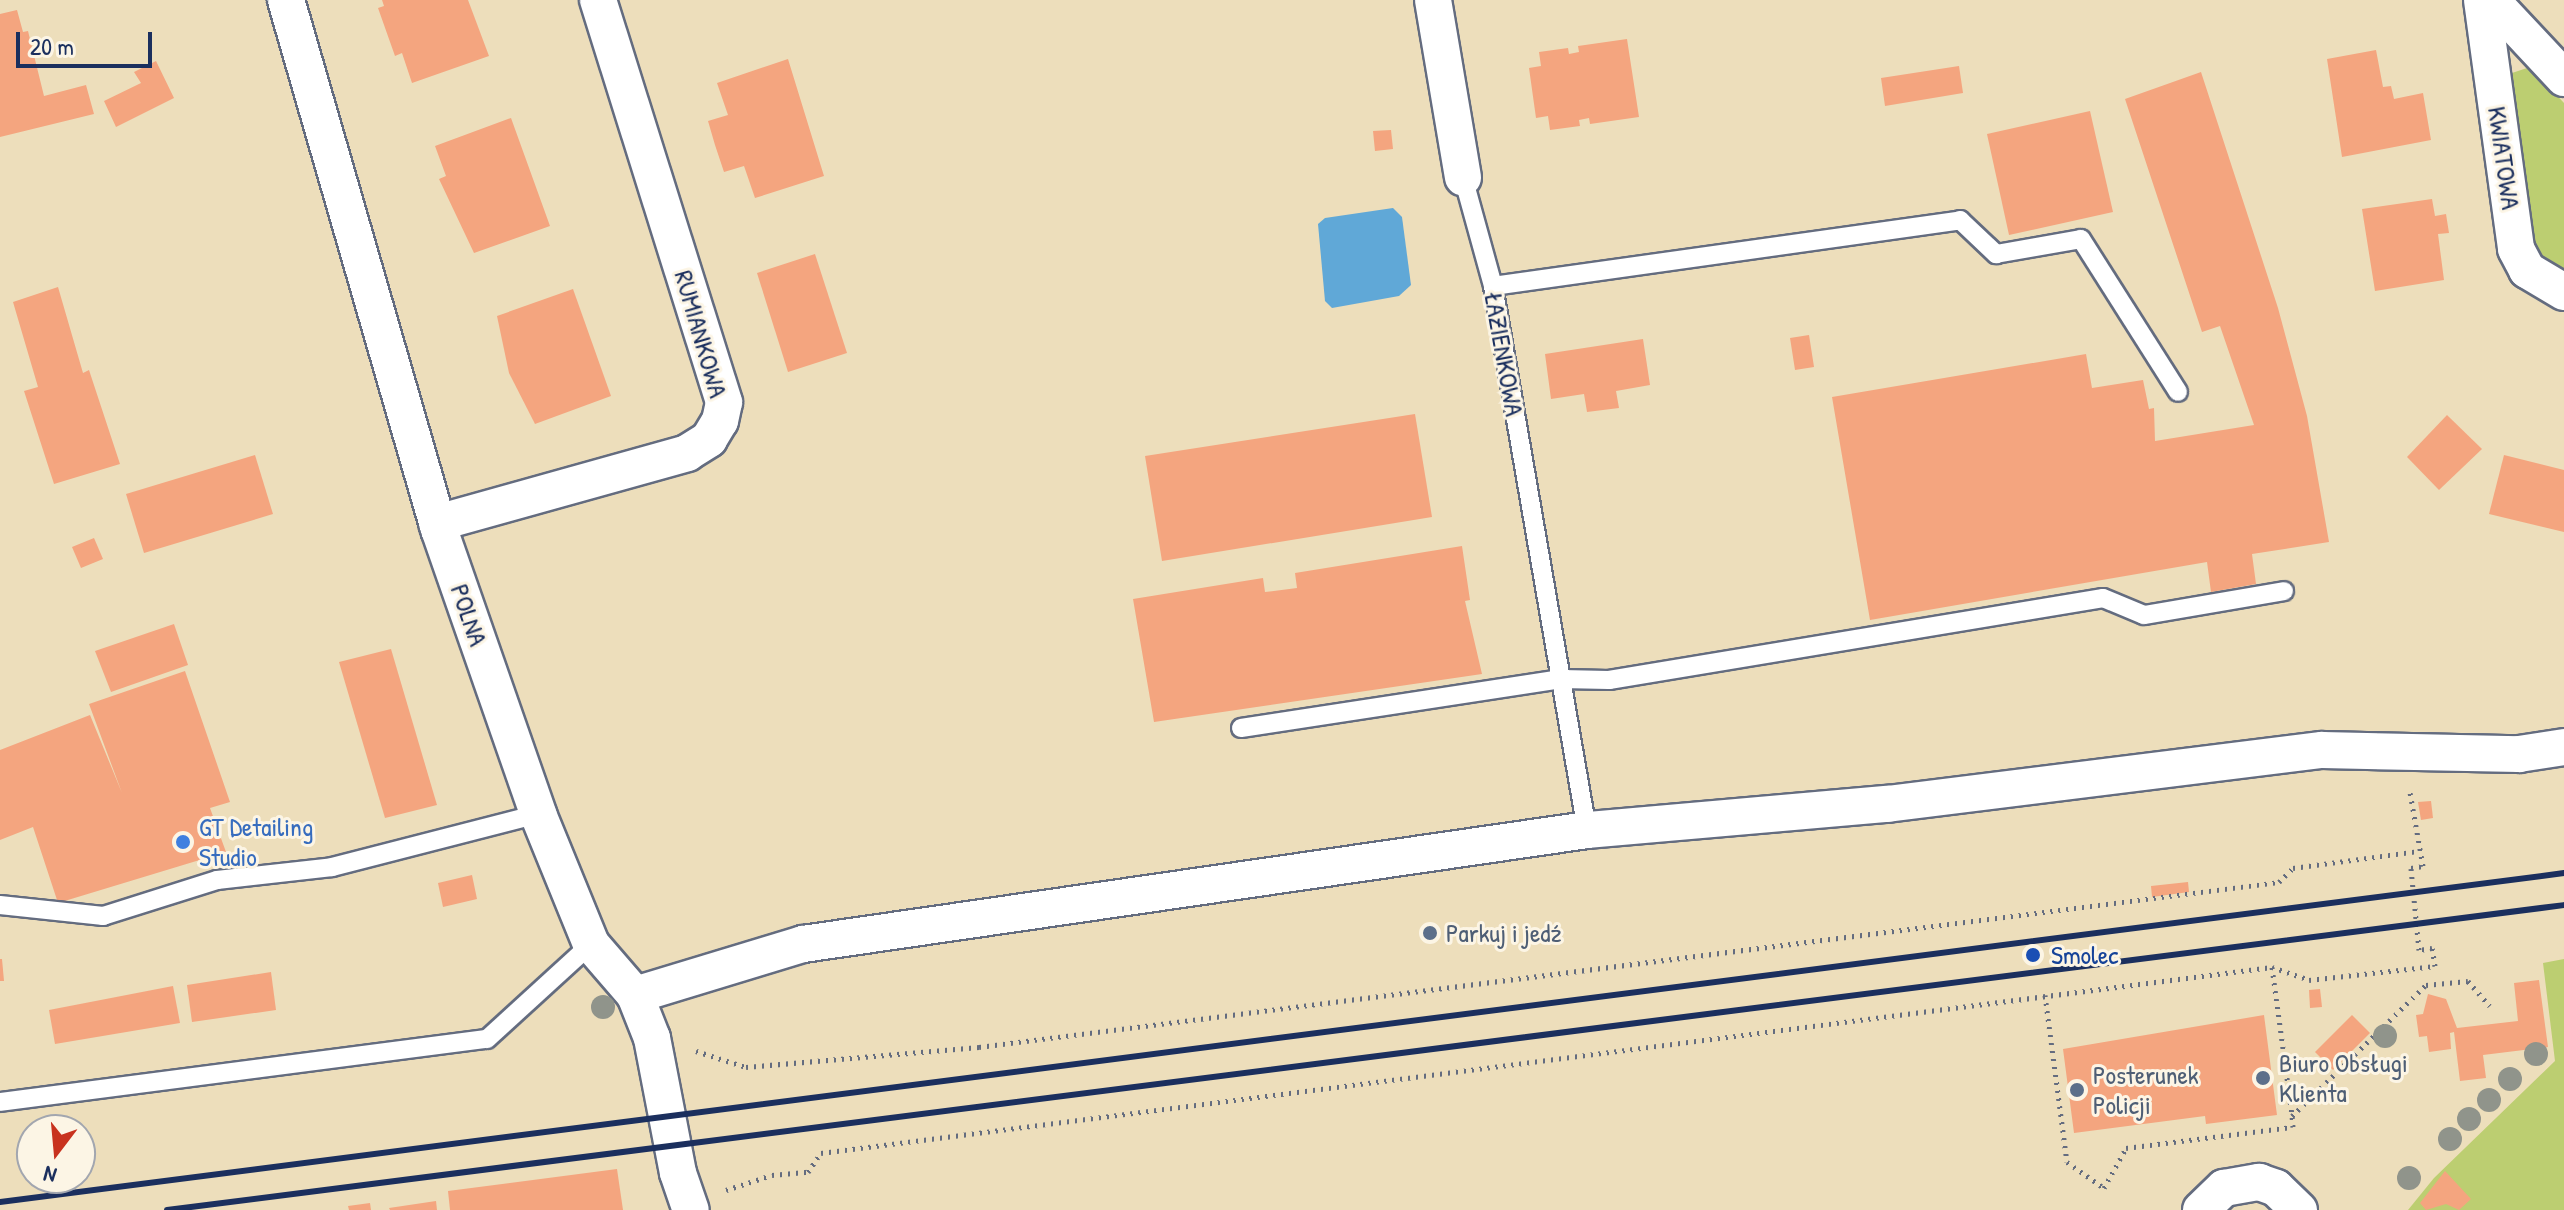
<!DOCTYPE html>
<html>
<head>
<meta charset="utf-8">
<style>
  body { margin:0 }
  #map { position:relative; width:2564px; height:1210px; overflow:hidden; background:#eddebb; font-family:"Patrick Hand",sans-serif }
  div>[style] { position:absolute }
  .green>* { inset:0; background:#bcce71 }
  .water>* { inset:0; background:#60a8d7 }
  .building>* { inset:0; background:#f4a57f }
  .path>* { height:5px; margin-top:-2.5px; transform-origin:0; background:repeating-linear-gradient(90deg,#646c7f 0 2px,transparent 0 8px) }
  .roads { filter:drop-shadow(2px 0 #646c7f) drop-shadow(-2px 0 #646c7f) drop-shadow(0 2px #646c7f) drop-shadow(0 -2px #646c7f) }
  .service>* { height:18px; margin:-9px; padding:0 9px; transform-origin:9px; border-radius:9px; background:#fff }
  .minor>* { height:36px; margin:-18px; padding:0 18px; transform-origin:18px; border-radius:18px; background:#fff }
  .rail>* { height:6px; margin:-3px; padding:0 3px; transform-origin:3px; border-radius:3px; background:#1b2f5e }
  .trees>* { width:24px; height:24px; margin:-12px; border-radius:50%; background:#90948b }
  .dots>* { width:22px; height:22px; translate:-50% -50%; box-sizing:border-box; border:4px solid #fcf5e5; border-radius:50% }
  span { translate:-50% -50%; white-space:nowrap; text-align:center; line-height:1.15; -webkit-text-stroke:6px #fcf5e5; paint-order:stroke }
  .street-label { font-size:26px; color:#1b2f5e }
  .shop-label { font-size:26px; color:#366cbe }
  .left { translate:0 -50%; text-align:left }
  .service-label { font-size:26px; color:#4e5e75 }
  .transit-label { font-size:26px; color:#164399 }
  .north { position:absolute; left:16px; top:1114px; width:80px; height:80px; box-sizing:border-box; background:#fcf5e5; border:2px solid #a2a6af; border-radius:50%; rotate:196deg; font-size:22px; font-weight:700; line-height:32px; text-align:center; color:#1b2f5e }
  .north::after { content:''; display:block; margin:auto; width:28px; height:36px; background:#c8321e; clip-path:polygon(50% 0,100% 100%,50% 72%,0 100%) }
  .scale { position:absolute; left:16px; top:32px; width:136px; height:36px; box-sizing:border-box; border:4px solid #1b2f5e; border-top:0; padding-left:10px; font-size:24px; line-height:28px; white-space:nowrap; color:#1b2f5e; -webkit-text-stroke:6px #fcf5e5; paint-order:stroke }
</style>
</head>
<body>
<div id="map">
  <div class="green">
    <div style="clip-path:polygon(2530px 67px,2564px 103px,2564px 275px,2543px 261px,2529px 232px,2506px 75px)"></div>
    <div style="clip-path:polygon(2564px 959px,2564px 1210px,2408px 1210px,2434px 1178px,2555px 1061px,2543px 963px)"></div>
  </div>
  <div class="water">
    <div style="clip-path:polygon(1393px 208px,1402px 217px,1411px 285px,1399px 296px,1332px 308px,1325px 301px,1318px 224px,1325px 218px)"></div>
  </div>
  <div class="building">
    <div style="clip-path:polygon(382px 0,468px 0,489px 56px,412px 83px,402px 53px,395px 56px,378px 8px,384px 6px)"></div>
    <div style="clip-path:polygon(17px 10px,23px 32px,28px 31px,44px 96px,86px 85px,94px 114px,0 137px,0 14px)"></div>
    <div style="clip-path:polygon(1627px 39px,1639px 117px,1590px 124px,1589px 118px,1579px 120px,1580px 126px,1550px 130px,1548px 116px,1536px 118px,1529px 68px,1541px 66px,1539px 52px,1568px 48px,1569px 54px,1579px 52px,1578px 46px)"></div>
    <div style="clip-path:polygon(2376px 50px,2383px 87px,2391px 86px,2394px 99px,2423px 93px,2431px 140px,2342px 157px,2327px 59px)"></div>
    <div style="clip-path:polygon(788px 59px,824px 176px,755px 198px,744px 166px,724px 172px,715px 145px,708px 121px,728px 115px,717px 83px)"></div>
    <div style="clip-path:polygon(156px 61px,174px 98px,116px 127px,104px 101px,141px 83px,134px 72px)"></div>
    <div style="clip-path:polygon(1959px 66px,1963px 93px,1885px 106px,1881px 78px)"></div>
    <div style="clip-path:polygon(2201px 72px,2278px 308px,2307px 416px,2329px 542px,2252px 554px,2256px 584px,2211px 592px,2207px 562px,1870px 620px,1832px 397px,2086px 354px,2092px 388px,2143px 380px,2149px 409px,2154px 408px,2155px 441px,2254px 425px,2220px 326px,2202px 332px,2125px 99px)"></div>
    <div style="clip-path:polygon(2090px 111px,2113px 212px,2009px 235px,1987px 134px)"></div>
    <div style="clip-path:polygon(511px 118px,550px 226px,474px 253px,439px 179px,446px 176px,435px 146px)"></div>
    <div style="clip-path:polygon(1391px 130px,1393px 149px,1375px 151px,1373px 131px)"></div>
    <div style="clip-path:polygon(2432px 199px,2435px 216px,2446px 214px,2449px 233px,2438px 234px,2444px 280px,2375px 291px,2362px 209px)"></div>
    <div style="clip-path:polygon(815px 254px,847px 353px,788px 372px,757px 273px)"></div>
    <div style="clip-path:polygon(58px 287px,83px 373px,89px 370px,120px 464px,54px 484px,24px 391px,38px 387px,13px 302px)"></div>
    <div style="clip-path:polygon(573px 289px,611px 396px,535px 424px,509px 373px,497px 316px)"></div>
    <div style="clip-path:polygon(1809px 335px,1814px 367px,1795px 370px,1790px 338px)"></div>
    <div style="clip-path:polygon(1643px 339px,1650px 385px,1616px 391px,1619px 408px,1587px 412px,1584px 394px,1551px 399px,1545px 354px)"></div>
    <div style="clip-path:polygon(1415px 414px,1432px 517px,1162px 561px,1145px 456px)"></div>
    <div style="clip-path:polygon(2447px 415px,2482px 449px,2439px 490px,2407px 457px)"></div>
    <div style="clip-path:polygon(255px 455px,273px 514px,144px 553px,126px 494px)"></div>
    <div style="clip-path:polygon(2504px 455px,2564px 470px,2564px 532px,2489px 514px)"></div>
    <div style="clip-path:polygon(94px 538px,103px 559px,81px 568px,72px 547px)"></div>
    <div style="clip-path:polygon(1462px 546px,1470px 600px,1465px 601px,1482px 674px,1154px 722px,1133px 599px,1263px 578px,1265px 592px,1297px 588px,1295px 573px)"></div>
    <div style="clip-path:polygon(174px 624px,188px 665px,111px 692px,95px 651px)"></div>
    <div style="clip-path:polygon(391px 649px,437px 805px,385px 818px,339px 662px)"></div>
    <div style="clip-path:polygon(185px 671px,230px 802px,210px 808px,226px 852px,58px 903px,33px 827px,0 840px,0 750px,90px 715px,122px 793px,89px 704px)"></div>
    <div style="clip-path:polygon(2431px 801px,2433px 818px,2421px 820px,2418px 802px)"></div>
    <div style="clip-path:polygon(472px 875px,477px 899px,443px 907px,438px 883px)"></div>
    <div style="clip-path:polygon(2188px 882px,2189px 892px,2152px 897px,2151px 886px)"></div>
    <div style="clip-path:polygon(0 959px,2px 959px,4px 981px,0 981px)"></div>
    <div style="clip-path:polygon(271px 972px,276px 1010px,192px 1022px,187px 985px)"></div>
    <div style="clip-path:polygon(2539px 980px,2548px 1047px,2483px 1055px,2486px 1078px,2460px 1081px,2454px 1032px,2450px 1033px,2451px 1049px,2429px 1052px,2427px 1036px,2419px 1037px,2416px 1015px,2423px 1014px,2428px 994px,2446px 999px,2457px 1028px,2518px 1021px,2514px 983px)"></div>
    <div style="clip-path:polygon(173px 986px,180px 1023px,55px 1044px,49px 1010px)"></div>
    <div style="clip-path:polygon(2320px 989px,2322px 1007px,2310px 1008px,2309px 990px)"></div>
    <div style="clip-path:polygon(2264px 1015px,2277px 1115px,2206px 1124px,2205px 1116px,2074px 1133px,2063px 1049px)"></div>
    <div style="clip-path:polygon(2352px 1015px,2370px 1033px,2333px 1070px,2315px 1052px)"></div>
    <div style="clip-path:polygon(617px 1169px,623px 1210px,450px 1210px,448px 1191px)"></div>
    <div style="clip-path:polygon(2445px 1171px,2471px 1199px,2459px 1210px,2446px 1204px,2426px 1210px,2420px 1203px)"></div>
    <div style="clip-path:polygon(436px 1201px,437px 1210px,390px 1210px,389px 1208px)"></div>
    <div style="clip-path:polygon(370px 1203px,371px 1210px,349px 1210px,348px 1206px)"></div>
  </div>
  <div class="path">
    <div style="left:2272px;top:967px;width:149px;rotate:82.3deg"></div>
    <div style="left:2045px;top:995px;width:168px;rotate:82.5deg"></div>
    <div style="left:2067px;top:1162px;width:45px;rotate:35.1deg"></div>
    <div style="left:2104px;top:1188px;width:46px;rotate:-61.2deg"></div>
    <div style="left:2126px;top:1148px;width:168px;rotate:-7.2deg"></div>
    <div style="left:2293px;top:1127px;width:11px;rotate:-95deg"></div>
    <div style="left:2292px;top:1116px;width:187px;rotate:-44.4deg"></div>
    <div style="left:2426px;top:985px;width:42px;rotate:-5.4deg"></div>
    <div style="left:2468px;top:981px;width:33px;rotate:49deg"></div>
    <div style="left:696px;top:1051px;width:52px;rotate:17.7deg"></div>
    <div style="left:746px;top:1067px;width:234px;rotate:-4.9deg"></div>
    <div style="left:979px;top:1047px;width:1310px;rotate:-7.23deg"></div>
    <div style="left:2279px;top:882px;width:20px;rotate:-45deg"></div>
    <div style="left:2293px;top:868px;width:126px;rotate:-7.7deg"></div>
    <div style="left:726px;top:1190px;width:48px;rotate:-18.1deg"></div>
    <div style="left:772px;top:1175px;width:36px;rotate:-5deg"></div>
    <div style="left:808px;top:1172px;width:23px;rotate:-56deg"></div>
    <div style="left:821px;top:1153px;width:1463px;rotate:-7.3deg"></div>
    <div style="left:2272px;top:967px;width:39px;rotate:19deg"></div>
    <div style="left:2309px;top:980px;width:127px;rotate:-6.3deg"></div>
    <div style="left:2435px;top:966px;width:18px;rotate:-99deg"></div>
    <div style="left:2432px;top:948px;width:13px;rotate:171deg"></div>
    <div style="left:2419px;top:950px;width:82px;rotate:-95.6deg"></div>
    <div style="left:2411px;top:868px;width:12px;rotate:-9deg"></div>
    <div style="left:2423px;top:866px;width:75px;rotate:-100deg"></div>
  </div>
  <div class="roads">
    <div class="service">
      <div style="left:1463px;top:177px;width:113px;rotate:74.6deg"></div>
      <div style="left:1493px;top:286px;width:552px;rotate:80.2deg"></div>
      <div style="left:1493px;top:286px;width:472px;rotate:-8deg"></div>
      <div style="left:1960px;top:220px;width:50px;rotate:43.4deg"></div>
      <div style="left:1996px;top:254px;width:86px;rotate:-10deg"></div>
      <div style="left:2081px;top:239px;width:181px;rotate:57.6deg"></div>
      <div style="left:1241px;top:728px;width:324px;rotate:-8.7deg"></div>
      <div style="left:1561px;top:679px;width:48px;rotate:1.2deg"></div>
      <div style="left:1609px;top:680px;width:501px;rotate:-9.42deg"></div>
      <div style="left:2103px;top:598px;width:44px;rotate:22.5deg"></div>
      <div style="left:2144px;top:615px;width:142px;rotate:-9.7deg"></div>
      <div style="left:0;top:905px;width:104px;rotate:6.1deg"></div>
      <div style="left:103px;top:916px;width:120px;rotate:-17.5deg"></div>
      <div style="left:217px;top:880px;width:116px;rotate:-6.4deg"></div>
      <div style="left:332px;top:867px;width:213px;rotate:-14.4deg"></div>
      <div style="left:0;top:1102px;width:491px;rotate:-7.4deg"></div>
      <div style="left:487px;top:1039px;width:141px;rotate:-42.4deg"></div>
    </div>
    <div class="minor">
      <div style="left:286px;top:0;width:551px;rotate:73.87deg"></div>
      <div style="left:439px;top:529px;width:302px;rotate:70.8deg"></div>
      <div style="left:538px;top:814px;width:140px;rotate:67.8deg"></div>
      <div style="left:591px;top:944px;width:67px;rotate:49.2deg"></div>
      <div style="left:635px;top:995px;width:46px;rotate:68.4deg"></div>
      <div style="left:652px;top:1038px;width:137px;rotate:79.1deg"></div>
      <div style="left:678px;top:1173px;width:39px;rotate:71deg"></div>
      <div style="left:1433px;top:0;width:180px;rotate:80.4deg"></div>
      <div style="left:2482px;top:0;width:251px;rotate:82.2deg"></div>
      <div style="left:2516px;top:249px;width:24px;rotate:62deg"></div>
      <div style="left:2527px;top:270px;width:43px;rotate:30.7deg"></div>
      <div style="left:2491px;top:0;width:107px;rotate:46.9deg"></div>
      <div style="left:437px;top:523px;width:260px;rotate:-15.6deg"></div>
      <div style="left:687px;top:453px;width:26px;rotate:-32deg"></div>
      <div style="left:709px;top:439px;width:21px;rotate:-59deg"></div>
      <div style="left:720px;top:421px;width:19px;rotate:-78deg"></div>
      <div style="left:724px;top:402px;width:421px;rotate:-107.4deg"></div>
      <div style="left:635px;top:995px;width:176px;rotate:-16.9deg"></div>
      <div style="left:803px;top:944px;width:792px;rotate:-8.27deg"></div>
      <div style="left:1587px;top:830px;width:301px;rotate:-5deg"></div>
      <div style="left:1887px;top:804px;width:438px;rotate:-7.1deg"></div>
      <div style="left:2322px;top:750px;width:197px;rotate:1.2deg"></div>
      <div style="left:2519px;top:754px;width:46px;rotate:-8.8deg"></div>
      <div style="left:2201px;top:1210px;width:32px;rotate:-44deg"></div>
      <div style="left:2224px;top:1188px;width:36px;rotate:-10deg"></div>
      <div style="left:2259px;top:1182px;width:18px;rotate:19deg"></div>
      <div style="left:2276px;top:1188px;width:32px;rotate:44deg"></div>
    </div>
  </div>
  <div class="rail">
    <div style="left:0;top:1202px;width:2585px;rotate:-7.31deg"></div>
    <div style="left:167px;top:1210px;width:2416px;rotate:-7.25deg"></div>
  </div>
  <div class="trees">
    <div style="left:603px;top:1007px"></div>
    <div style="left:2385px;top:1036px"></div>
    <div style="left:2536px;top:1054px"></div>
    <div style="left:2510px;top:1079px"></div>
    <div style="left:2489px;top:1100px"></div>
    <div style="left:2469px;top:1119px"></div>
    <div style="left:2450px;top:1139px"></div>
    <div style="left:2409px;top:1178px"></div>
  </div>
  <div class="dots">
    <div style="left:183px;top:842px;background:#3f7fe0"></div>
    <div style="left:1430px;top:933px;background:#5c6f8a"></div>
    <div style="left:2033px;top:955px;background:#1a4fb4"></div>
    <div style="left:2263px;top:1078px;background:#5c6f8a"></div>
    <div style="left:2077px;top:1090px;background:#5c6f8a"></div>
  </div>
  <div class="street-label">
    <span style="left:2504px;top:158px;rotate:82deg">KWIATOWA</span>
    <span style="left:701px;top:334px;rotate:74deg">RUMIANKOWA</span>
    <span style="left:1504px;top:354px;rotate:80deg">ŁAZIENKOWA</span>
    <span style="left:469px;top:615px;rotate:71deg">POLNA</span>
  </div>
  <div class="shop-label">
    <span class="left" style="left:199px;top:842px">GT Detailing<br>Studio</span>
  </div>
  <div class="service-label">
    <span class="left" style="left:1446px;top:933px">Parkuj i jedź</span>
    <span class="left" style="left:2279px;top:1078px">Biuro Obsługi<br>Klienta</span>
    <span class="left" style="left:2093px;top:1090px">Posterunek<br>Policji</span>
  </div>
  <div class="transit-label">
    <span class="left" style="left:2051px;top:955px">Smolec</span>
  </div>
  <div class="north">N</div>
  <div class="scale">20 m</div>
</div>
</body>
</html>
